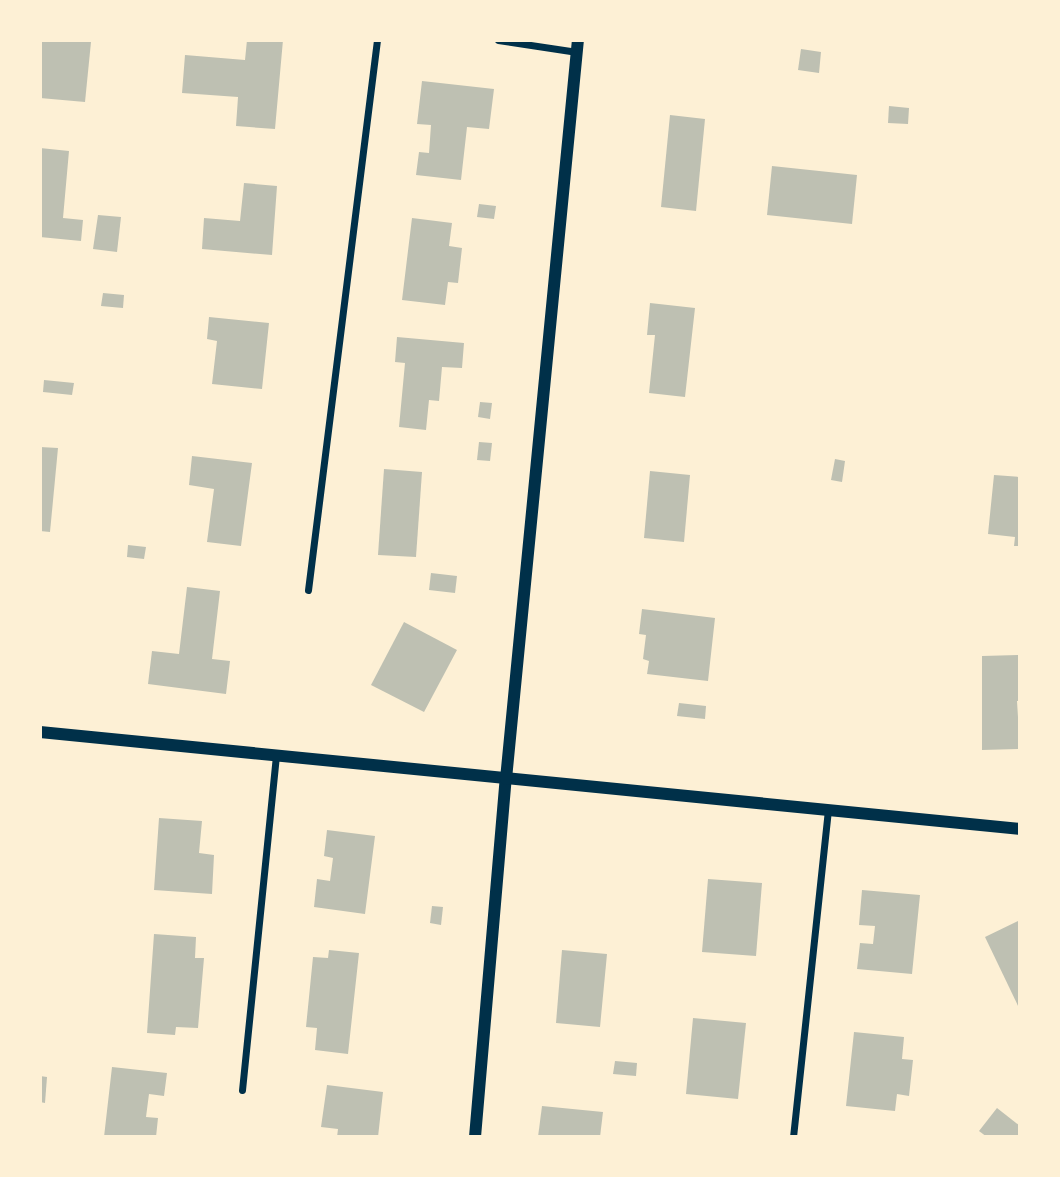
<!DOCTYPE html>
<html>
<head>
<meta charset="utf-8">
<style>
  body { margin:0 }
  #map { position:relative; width:1060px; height:1177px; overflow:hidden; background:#fdf0d5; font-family:"Fira Sans Condensed",sans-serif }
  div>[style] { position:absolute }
  .building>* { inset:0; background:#bec0b2 }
  .minor>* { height:7px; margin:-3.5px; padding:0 3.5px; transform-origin:3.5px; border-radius:3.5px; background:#003049 }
  .tertiary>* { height:12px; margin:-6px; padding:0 6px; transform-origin:6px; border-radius:6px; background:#003049 }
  span { translate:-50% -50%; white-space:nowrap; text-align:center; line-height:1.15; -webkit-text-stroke:6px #fdf0d5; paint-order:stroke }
  .frame { position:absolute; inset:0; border:42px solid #fdf0d5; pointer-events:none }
</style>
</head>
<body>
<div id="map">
  <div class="building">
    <div style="clip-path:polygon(40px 40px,91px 42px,85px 102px,40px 98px)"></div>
    <div style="clip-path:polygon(247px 40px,283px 40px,275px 129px,236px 126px,238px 97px,182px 93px,185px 55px,245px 60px)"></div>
    <div style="clip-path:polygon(801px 49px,821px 52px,819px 73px,798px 70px)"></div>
    <div style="clip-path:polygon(422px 81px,494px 89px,489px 129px,467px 127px,461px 180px,416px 175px,419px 152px,429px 153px,431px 125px,417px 124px)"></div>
    <div style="clip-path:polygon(889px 106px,909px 108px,908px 124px,888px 123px)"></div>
    <div style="clip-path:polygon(670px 115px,705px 119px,696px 211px,661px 207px)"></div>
    <div style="clip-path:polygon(40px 148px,69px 151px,63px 218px,83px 220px,81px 241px,40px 237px)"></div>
    <div style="clip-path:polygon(772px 166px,857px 175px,852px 224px,767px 215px)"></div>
    <div style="clip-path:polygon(244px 183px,277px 186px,272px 255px,202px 249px,204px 218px,240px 221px)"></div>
    <div style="clip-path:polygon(479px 204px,496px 206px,494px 219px,477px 217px)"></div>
    <div style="clip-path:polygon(98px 215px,121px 217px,117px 252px,93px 249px)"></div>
    <div style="clip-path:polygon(412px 218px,452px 223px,449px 246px,462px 248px,458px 283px,448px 282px,445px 305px,402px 300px)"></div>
    <div style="clip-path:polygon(103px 293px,124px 295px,123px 308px,101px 306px)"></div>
    <div style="clip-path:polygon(650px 303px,695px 308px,685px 397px,649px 393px,655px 335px,647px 335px)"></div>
    <div style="clip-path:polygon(209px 317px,269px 323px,262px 389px,212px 384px,217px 341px,207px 339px)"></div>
    <div style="clip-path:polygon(397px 337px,464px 343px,462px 368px,442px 367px,439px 401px,429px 400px,426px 430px,399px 427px,405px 363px,395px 362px)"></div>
    <div style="clip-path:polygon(44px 380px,74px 383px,72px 395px,43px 392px)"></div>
    <div style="clip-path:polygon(480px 402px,492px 403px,490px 419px,478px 417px)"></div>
    <div style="clip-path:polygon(479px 442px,492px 443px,490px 461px,477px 460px)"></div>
    <div style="clip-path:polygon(40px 447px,58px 448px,50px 532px,40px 531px)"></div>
    <div style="clip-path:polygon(192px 456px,252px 463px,241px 546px,207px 542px,214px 489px,189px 485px)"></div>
    <div style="clip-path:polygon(835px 459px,845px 461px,842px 482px,831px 480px)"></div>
    <div style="clip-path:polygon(384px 469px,422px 472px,416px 557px,378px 555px)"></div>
    <div style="clip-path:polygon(650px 471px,690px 475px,684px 542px,644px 538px)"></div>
    <div style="clip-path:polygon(994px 475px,1020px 477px,1020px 546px,1014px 546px,1015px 537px,988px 534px)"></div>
    <div style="clip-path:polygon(128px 545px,146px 547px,144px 559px,127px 557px)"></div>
    <div style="clip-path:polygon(431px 573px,457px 576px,455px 593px,429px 590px)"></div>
    <div style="clip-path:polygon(187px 587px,220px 591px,212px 659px,230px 661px,226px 694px,148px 684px,152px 651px,179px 654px)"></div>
    <div style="clip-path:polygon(642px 609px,715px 618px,708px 681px,647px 674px,649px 661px,643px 659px,646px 635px,639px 634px)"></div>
    <div style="clip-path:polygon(404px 622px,457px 650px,424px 712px,371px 685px)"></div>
    <div style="clip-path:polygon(1020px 655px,1020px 701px,1017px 701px,1020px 749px,982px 750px,982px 656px)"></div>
    <div style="clip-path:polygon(679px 703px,706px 706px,705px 719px,677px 716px)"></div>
    <div style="clip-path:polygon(159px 818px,202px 821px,199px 853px,214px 855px,212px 894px,154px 890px)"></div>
    <div style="clip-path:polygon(327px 830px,375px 836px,365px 914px,314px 907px,317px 879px,330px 881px,333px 858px,324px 856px)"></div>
    <div style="clip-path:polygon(708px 879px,762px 883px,756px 956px,702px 952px)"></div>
    <div style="clip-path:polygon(862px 890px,920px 895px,912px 974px,857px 969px,860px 943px,873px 944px,875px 926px,859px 925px)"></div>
    <div style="clip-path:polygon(432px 906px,443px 907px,441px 925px,430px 923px)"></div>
    <div style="clip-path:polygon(1020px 920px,1020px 1010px,985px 937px)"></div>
    <div style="clip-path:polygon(154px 934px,196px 937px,195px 958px,204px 958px,198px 1028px,176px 1027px,175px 1035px,147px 1033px)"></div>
    <div style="clip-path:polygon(329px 950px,359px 953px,348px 1054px,315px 1050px,317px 1028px,306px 1027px,313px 957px,328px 958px)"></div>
    <div style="clip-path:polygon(562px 950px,607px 954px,600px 1027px,556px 1023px)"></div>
    <div style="clip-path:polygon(693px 1018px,746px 1023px,738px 1099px,686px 1094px)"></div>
    <div style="clip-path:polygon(854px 1032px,904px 1037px,902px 1059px,913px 1060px,909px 1096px,897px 1094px,895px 1111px,846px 1106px)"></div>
    <div style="clip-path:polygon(615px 1061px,637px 1063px,636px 1076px,613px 1074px)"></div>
    <div style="clip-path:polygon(112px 1067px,167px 1073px,164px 1096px,149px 1094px,146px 1117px,158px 1118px,156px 1137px,104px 1137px)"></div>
    <div style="clip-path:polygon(40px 1076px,47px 1077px,45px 1103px,40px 1102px)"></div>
    <div style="clip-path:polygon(327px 1085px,383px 1092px,378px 1137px,337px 1137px,338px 1129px,321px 1127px)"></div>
    <div style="clip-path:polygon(542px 1106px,603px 1112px,600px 1137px,538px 1137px)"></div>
    <div style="clip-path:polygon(997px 1108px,1020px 1126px,1020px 1137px,987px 1137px,979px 1131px)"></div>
  </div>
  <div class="minor">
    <div style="left:498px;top:40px;width:80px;rotate:8.6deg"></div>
    <div style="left:308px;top:590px;width:554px;rotate:-82.85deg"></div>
    <div style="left:242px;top:1090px;width:338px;rotate:-84.2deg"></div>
    <div style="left:793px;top:1137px;width:329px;rotate:-83.9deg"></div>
  </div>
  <div class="tertiary">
    <div style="left:40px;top:732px;width:985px;rotate:5.65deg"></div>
    <div style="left:475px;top:1137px;width:359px;rotate:-85.1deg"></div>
    <div style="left:506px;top:779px;width:742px;rotate:-84.44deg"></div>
  </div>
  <div class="frame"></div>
</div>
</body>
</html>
